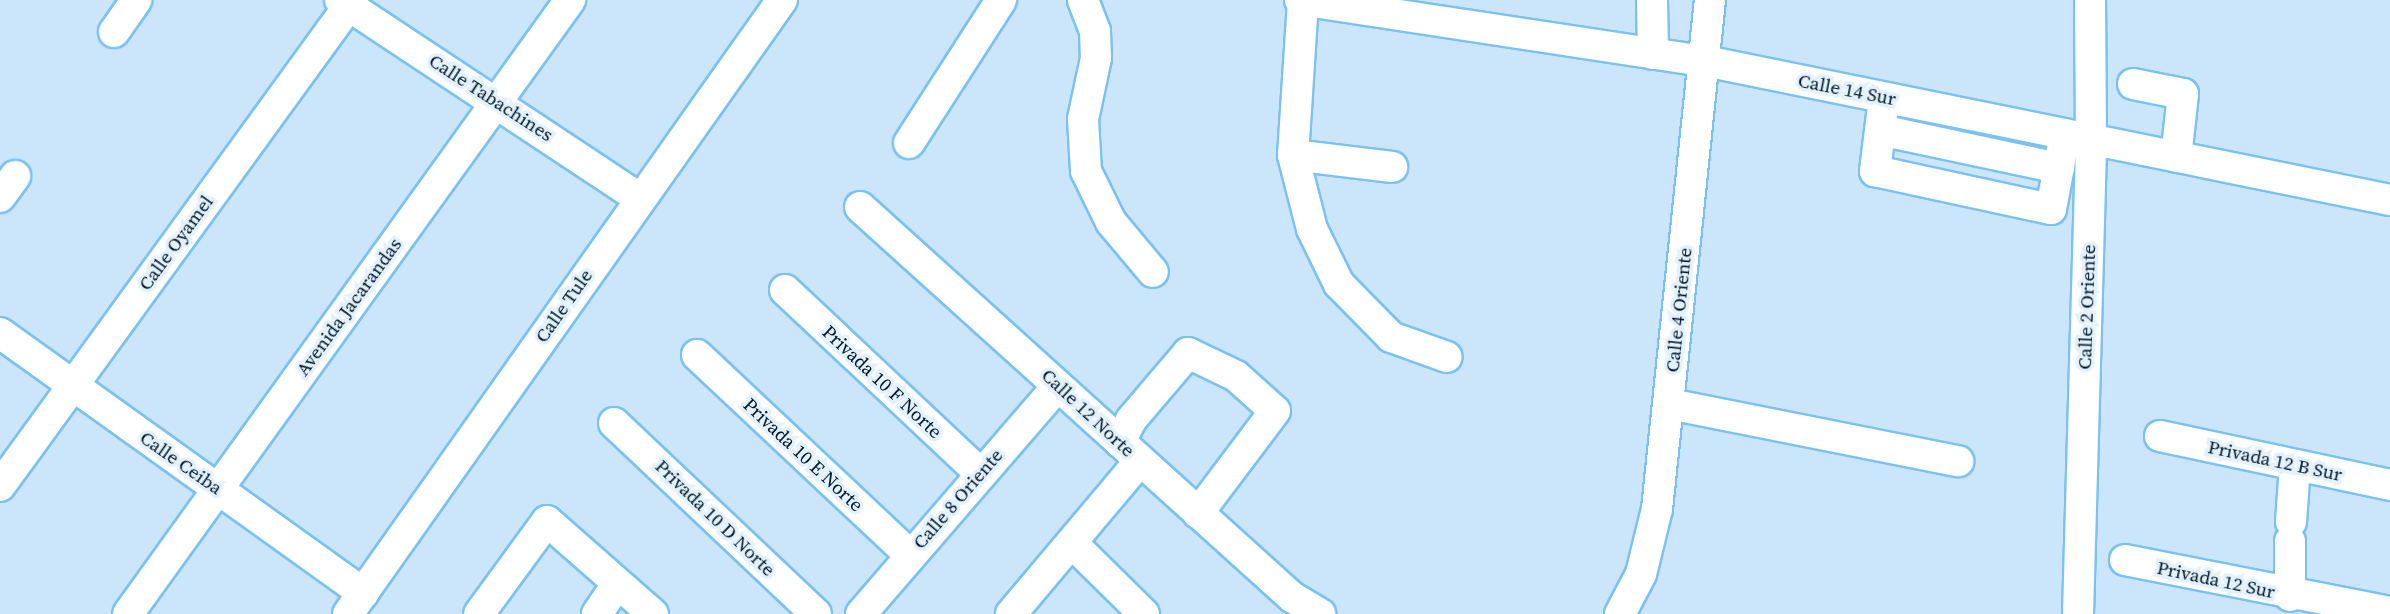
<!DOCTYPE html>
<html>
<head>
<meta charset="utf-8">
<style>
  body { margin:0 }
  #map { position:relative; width:2390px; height:614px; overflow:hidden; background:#cbe6fa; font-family:"Source Serif 4",serif }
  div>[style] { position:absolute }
  .roads { filter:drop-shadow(2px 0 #7bc2f2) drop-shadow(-2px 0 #7bc2f2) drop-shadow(0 2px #7bc2f2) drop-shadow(0 -2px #7bc2f2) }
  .minor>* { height:30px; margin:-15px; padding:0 15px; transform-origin:15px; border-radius:15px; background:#fff }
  span { translate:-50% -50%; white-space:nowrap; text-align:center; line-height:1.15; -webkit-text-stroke:7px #e3f1fb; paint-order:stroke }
  .street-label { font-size:19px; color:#00182a }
</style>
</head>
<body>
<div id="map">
  <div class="roads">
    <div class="minor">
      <div style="left:340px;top:0;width:359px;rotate:33.5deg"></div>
      <div style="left:1083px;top:0;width:33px;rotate:69deg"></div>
      <div style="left:1095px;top:31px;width:27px;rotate:88deg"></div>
      <div style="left:1096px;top:58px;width:62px;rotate:102deg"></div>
      <div style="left:1083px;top:119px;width:52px;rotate:86.7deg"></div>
      <div style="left:1086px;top:171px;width:57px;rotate:63.9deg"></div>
      <div style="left:1111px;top:222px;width:65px;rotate:50deg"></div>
      <div style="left:1300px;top:0;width:410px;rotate:8.6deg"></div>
      <div style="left:1705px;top:61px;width:699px;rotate:11.47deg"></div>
      <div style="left:1652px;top:0;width:54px;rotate:88.9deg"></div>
      <div style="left:1303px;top:1px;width:154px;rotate:93.7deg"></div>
      <div style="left:1293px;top:155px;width:100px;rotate:6.9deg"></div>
      <div style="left:114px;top:32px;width:39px;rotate:-55deg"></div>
      <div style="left:2133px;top:84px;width:51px;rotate:11.3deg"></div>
      <div style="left:2183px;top:94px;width:63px;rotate:96.3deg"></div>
      <div style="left:1884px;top:98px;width:74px;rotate:97deg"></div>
      <div style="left:1875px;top:171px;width:180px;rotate:12.2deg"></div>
      <div style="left:2051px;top:209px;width:76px;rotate:-79.4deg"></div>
      <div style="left:1880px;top:130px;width:183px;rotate:12deg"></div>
      <div style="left:909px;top:143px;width:170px;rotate:-57.2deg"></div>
      <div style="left:1293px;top:155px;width:76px;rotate:75.6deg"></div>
      <div style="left:1312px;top:229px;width:61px;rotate:63.9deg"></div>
      <div style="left:1339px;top:284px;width:74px;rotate:45.5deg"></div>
      <div style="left:1391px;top:337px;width:59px;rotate:19.7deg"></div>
      <div style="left:0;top:197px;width:26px;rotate:-54deg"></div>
      <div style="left:860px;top:207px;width:582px;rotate:42.08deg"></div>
      <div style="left:1292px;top:597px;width:33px;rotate:31deg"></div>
      <div style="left:785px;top:290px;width:267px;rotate:43.2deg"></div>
      <div style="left:0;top:333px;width:447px;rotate:35.6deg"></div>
      <div style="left:697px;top:355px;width:292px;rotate:43.2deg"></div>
      <div style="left:1669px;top:404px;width:295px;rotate:11.2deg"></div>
      <div style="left:614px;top:423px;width:278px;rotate:43.4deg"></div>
      <div style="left:2160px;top:436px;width:235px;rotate:12deg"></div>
      <div style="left:1120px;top:442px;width:25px;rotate:-63deg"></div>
      <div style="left:1131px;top:420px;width:88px;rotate:-49.6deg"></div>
      <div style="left:1188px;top:353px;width:53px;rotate:25.6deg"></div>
      <div style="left:1236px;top:376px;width:52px;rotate:41.9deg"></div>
      <div style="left:1275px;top:411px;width:128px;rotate:127deg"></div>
      <div style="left:0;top:486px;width:601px;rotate:-54.01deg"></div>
      <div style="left:2291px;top:522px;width:57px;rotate:-86deg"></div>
      <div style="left:1072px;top:543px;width:101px;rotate:44.6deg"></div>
      <div style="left:2125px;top:560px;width:270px;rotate:11.1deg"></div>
      <div style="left:2290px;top:596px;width:55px;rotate:-90deg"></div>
      <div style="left:128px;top:614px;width:757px;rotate:-54.25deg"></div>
      <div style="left:348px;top:614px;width:752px;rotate:-54.75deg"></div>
      <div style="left:479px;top:614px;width:115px;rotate:-53.8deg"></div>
      <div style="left:547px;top:521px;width:141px;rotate:41.3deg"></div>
      <div style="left:597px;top:614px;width:36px;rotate:-56deg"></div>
      <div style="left:861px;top:614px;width:301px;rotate:-49.2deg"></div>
      <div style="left:1011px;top:614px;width:200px;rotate:-49.9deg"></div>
      <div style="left:1620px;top:614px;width:45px;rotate:-62.3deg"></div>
      <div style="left:1641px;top:574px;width:67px;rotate:-76.2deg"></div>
      <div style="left:1657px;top:509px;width:512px;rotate:-84.06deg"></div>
      <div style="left:2078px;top:614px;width:474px;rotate:-88.4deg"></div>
      <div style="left:2091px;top:140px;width:140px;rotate:-90.4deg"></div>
    </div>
  </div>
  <div class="street-label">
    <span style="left:1847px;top:90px;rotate:11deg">Calle 14 Sur</span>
    <span style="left:491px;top:98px;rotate:33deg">Calle Tabachines</span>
    <span style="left:176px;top:243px;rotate:-54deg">Calle Oyamel</span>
    <span style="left:564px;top:306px;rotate:-55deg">Calle Tule</span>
    <span style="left:349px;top:307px;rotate:-54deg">Avenida Jacarandas</span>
    <span style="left:2087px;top:307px;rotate:-88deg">Calle 2 Oriente</span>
    <span style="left:1679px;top:310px;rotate:-84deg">Calle 4 Oriente</span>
    <span style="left:882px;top:382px;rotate:43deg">Privada 10 F Norte</span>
    <span style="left:1088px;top:413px;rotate:43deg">Calle 12 Norte</span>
    <span style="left:803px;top:455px;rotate:43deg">Privada 10 E Norte</span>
    <span style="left:2275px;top:461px;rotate:12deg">Privada 12 B Sur</span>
    <span style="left:181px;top:463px;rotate:35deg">Calle Ceiba</span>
    <span style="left:958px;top:499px;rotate:-49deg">Calle 8 Oriente</span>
    <span style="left:715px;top:518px;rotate:44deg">Privada 10 D Norte</span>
    <span style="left:2216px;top:580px;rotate:12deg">Privada 12 Sur</span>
  </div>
</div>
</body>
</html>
